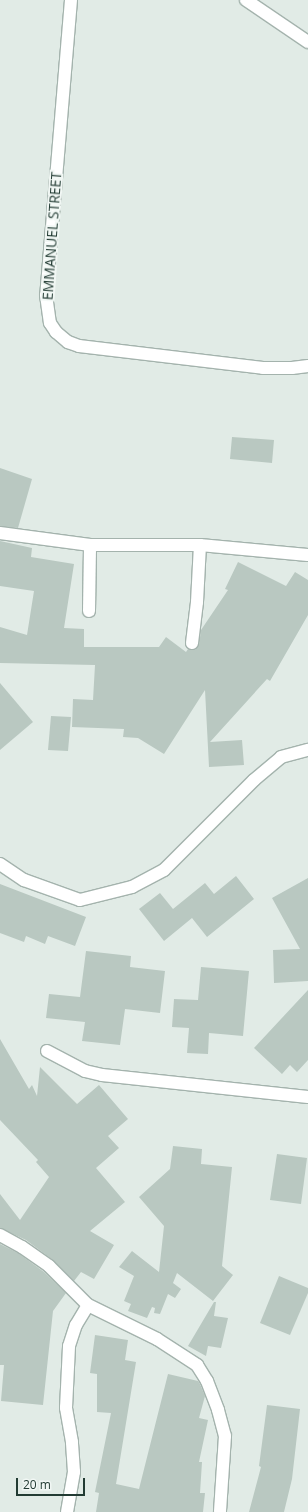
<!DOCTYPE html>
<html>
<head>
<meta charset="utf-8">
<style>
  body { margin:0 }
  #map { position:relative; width:308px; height:1512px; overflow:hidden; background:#e1ebe6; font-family:"Open Sans",sans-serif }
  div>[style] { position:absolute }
  .building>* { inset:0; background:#b9c8c1 }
  .roads { filter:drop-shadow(1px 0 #a4b3ad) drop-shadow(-1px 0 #a4b3ad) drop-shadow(0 1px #a4b3ad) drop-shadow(0 -1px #a4b3ad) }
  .minor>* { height:12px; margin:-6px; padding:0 6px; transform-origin:6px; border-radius:6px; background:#fff }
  span { translate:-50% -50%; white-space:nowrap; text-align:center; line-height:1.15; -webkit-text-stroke:4px #f1f7f4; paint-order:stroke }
  .street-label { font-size:14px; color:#223b33 }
  .scale { position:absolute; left:16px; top:1478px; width:69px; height:18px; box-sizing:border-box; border:2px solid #223b33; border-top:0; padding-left:5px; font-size:12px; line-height:14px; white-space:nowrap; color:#223b33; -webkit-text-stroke:3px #f1f7f4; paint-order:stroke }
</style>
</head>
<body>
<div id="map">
  <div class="building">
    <div style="clip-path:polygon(232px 437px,274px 440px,272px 463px,230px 459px)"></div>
    <div style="clip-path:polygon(0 468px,32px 479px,18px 528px,0 526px)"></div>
    <div style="clip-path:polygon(0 541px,32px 548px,31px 557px,74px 564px,64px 628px,84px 629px,84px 647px,159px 647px,166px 637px,186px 652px,188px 649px,195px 650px,199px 644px,201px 630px,228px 590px,225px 589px,238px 562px,286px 586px,295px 572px,308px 580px,308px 615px,270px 681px,267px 679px,210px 742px,242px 740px,244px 765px,209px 767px,205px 690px,164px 754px,138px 738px,123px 737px,124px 729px,72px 727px,73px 699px,93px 700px,95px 665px,0 663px,0 627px,27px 635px,34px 591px,0 586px)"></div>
    <div style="clip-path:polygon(0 683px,33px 722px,0 750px)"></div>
    <div style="clip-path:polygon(51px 716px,71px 717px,68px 751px,48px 750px)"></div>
    <div style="clip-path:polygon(236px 876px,254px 899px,207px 937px,192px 918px,164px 941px,139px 909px,160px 893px,173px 909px,205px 883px,214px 894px)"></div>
    <div style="clip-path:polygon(308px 878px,308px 981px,274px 983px,273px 950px,300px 949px,272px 898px)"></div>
    <div style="clip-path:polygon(0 884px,86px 917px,75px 946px,48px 936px,45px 944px,26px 936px,24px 942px,0 933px)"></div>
    <div style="clip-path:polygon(86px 951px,131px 956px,130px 967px,165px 971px,160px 1013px,125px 1009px,120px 1045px,82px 1041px,85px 1022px,46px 1018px,49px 994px,80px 997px)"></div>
    <div style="clip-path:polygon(201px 967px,249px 971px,243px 1036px,209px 1033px,208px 1054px,187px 1053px,189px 1028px,172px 1027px,174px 999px,198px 1000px)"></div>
    <div style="clip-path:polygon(308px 990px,308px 1060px,297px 1072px,290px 1065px,282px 1074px,254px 1048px)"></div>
    <div style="clip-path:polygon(0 1039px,29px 1089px,32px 1085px,37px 1096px,40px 1067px,77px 1104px,99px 1085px,128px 1119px,108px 1136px,119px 1148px,96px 1168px,125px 1202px,90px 1231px,114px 1245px,94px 1279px,81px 1272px,74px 1281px,53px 1260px,26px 1240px,0 1228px,0 1194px,20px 1220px,49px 1177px,36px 1162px,38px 1160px,0 1120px)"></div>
    <div style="clip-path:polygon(173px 1146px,202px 1149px,201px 1164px,232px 1167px,222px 1266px,233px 1275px,213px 1301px,177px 1273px,173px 1283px,181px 1289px,175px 1298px,168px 1294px,160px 1314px,154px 1313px,155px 1308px,152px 1307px,147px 1318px,128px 1311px,131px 1304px,124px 1301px,134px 1276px,119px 1267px,132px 1251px,159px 1272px,164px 1226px,139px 1197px,170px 1169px)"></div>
    <div style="clip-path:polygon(277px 1154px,307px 1158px,301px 1204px,270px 1200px)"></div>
    <div style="clip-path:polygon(0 1244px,18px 1253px,44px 1272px,66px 1293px,53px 1311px,43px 1405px,1px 1401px,4px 1365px,0 1365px)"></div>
    <div style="clip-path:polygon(279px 1276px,308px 1288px,308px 1293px,290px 1335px,260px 1323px)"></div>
    <div style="clip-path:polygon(214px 1302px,216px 1302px,214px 1316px,228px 1318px,221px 1348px,208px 1346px,206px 1356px,188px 1346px)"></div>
    <div style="clip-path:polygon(95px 1335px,128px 1340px,125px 1360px,136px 1362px,116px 1484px,139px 1489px,168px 1374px,198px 1381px,200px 1384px,205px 1396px,199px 1418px,208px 1420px,199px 1462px,202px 1462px,200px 1493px,205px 1493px,203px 1512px,96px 1512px,99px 1493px,95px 1492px,111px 1413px,97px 1412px,97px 1374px,90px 1373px)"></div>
    <div style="clip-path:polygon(267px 1405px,300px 1409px,292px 1479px,284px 1512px,249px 1512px,261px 1467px,259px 1466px)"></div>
  </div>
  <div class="roads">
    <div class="minor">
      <div style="left:71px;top:0;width:296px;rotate:94.8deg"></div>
      <div style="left:46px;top:295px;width:28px;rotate:82deg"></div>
      <div style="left:50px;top:323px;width:11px;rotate:56deg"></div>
      <div style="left:56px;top:332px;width:16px;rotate:40deg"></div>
      <div style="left:68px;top:342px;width:12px;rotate:20deg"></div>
      <div style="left:79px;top:346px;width:185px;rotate:6.8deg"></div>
      <div style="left:263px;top:368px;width:29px"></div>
      <div style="left:292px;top:368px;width:16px;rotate:-7deg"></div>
      <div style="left:246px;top:0;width:75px;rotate:34.1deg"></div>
      <div style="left:0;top:533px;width:91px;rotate:7.6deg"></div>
      <div style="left:90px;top:545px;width:110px"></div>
      <div style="left:200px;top:545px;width:108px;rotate:5.3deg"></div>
      <div style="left:89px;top:611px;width:66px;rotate:-89.1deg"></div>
      <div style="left:192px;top:643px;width:41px;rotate:-83deg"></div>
      <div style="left:197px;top:602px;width:57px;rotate:-87deg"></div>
      <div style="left:0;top:864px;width:29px;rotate:34deg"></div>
      <div style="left:24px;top:880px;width:59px;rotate:19.7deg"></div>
      <div style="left:80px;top:900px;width:54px;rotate:-14deg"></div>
      <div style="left:132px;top:887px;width:36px;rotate:-28deg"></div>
      <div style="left:164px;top:870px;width:127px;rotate:-45deg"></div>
      <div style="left:254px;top:780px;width:35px;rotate:-40deg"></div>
      <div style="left:281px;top:757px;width:28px;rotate:-15deg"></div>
      <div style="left:47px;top:1051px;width:43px;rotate:27.8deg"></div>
      <div style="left:85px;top:1071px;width:17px;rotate:13deg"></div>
      <div style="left:102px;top:1075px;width:207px;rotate:6.1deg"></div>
      <div style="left:0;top:1235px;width:25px;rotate:29deg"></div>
      <div style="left:22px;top:1247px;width:33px;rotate:35deg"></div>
      <div style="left:49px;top:1266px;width:55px;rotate:45deg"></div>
      <div style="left:88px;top:1305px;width:77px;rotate:26.2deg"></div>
      <div style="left:157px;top:1339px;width:48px;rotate:33deg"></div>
      <div style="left:197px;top:1365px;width:19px;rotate:58deg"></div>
      <div style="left:207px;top:1381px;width:31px;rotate:69deg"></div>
      <div style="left:218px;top:1410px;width:27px;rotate:75deg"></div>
      <div style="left:225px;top:1436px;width:76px;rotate:93.8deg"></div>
      <div style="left:67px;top:1512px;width:41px;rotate:-80.1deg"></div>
      <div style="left:74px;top:1472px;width:30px;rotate:-94deg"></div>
      <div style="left:72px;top:1442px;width:35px;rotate:-100deg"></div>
      <div style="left:66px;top:1408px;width:62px;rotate:-87.2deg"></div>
      <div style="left:69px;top:1346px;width:22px;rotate:-72deg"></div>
      <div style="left:76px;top:1325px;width:23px;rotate:-59deg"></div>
    </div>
  </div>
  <div class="street-label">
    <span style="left:52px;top:236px;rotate:-86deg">EMMANUEL STREET</span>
  </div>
  <div class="scale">20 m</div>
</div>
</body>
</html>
